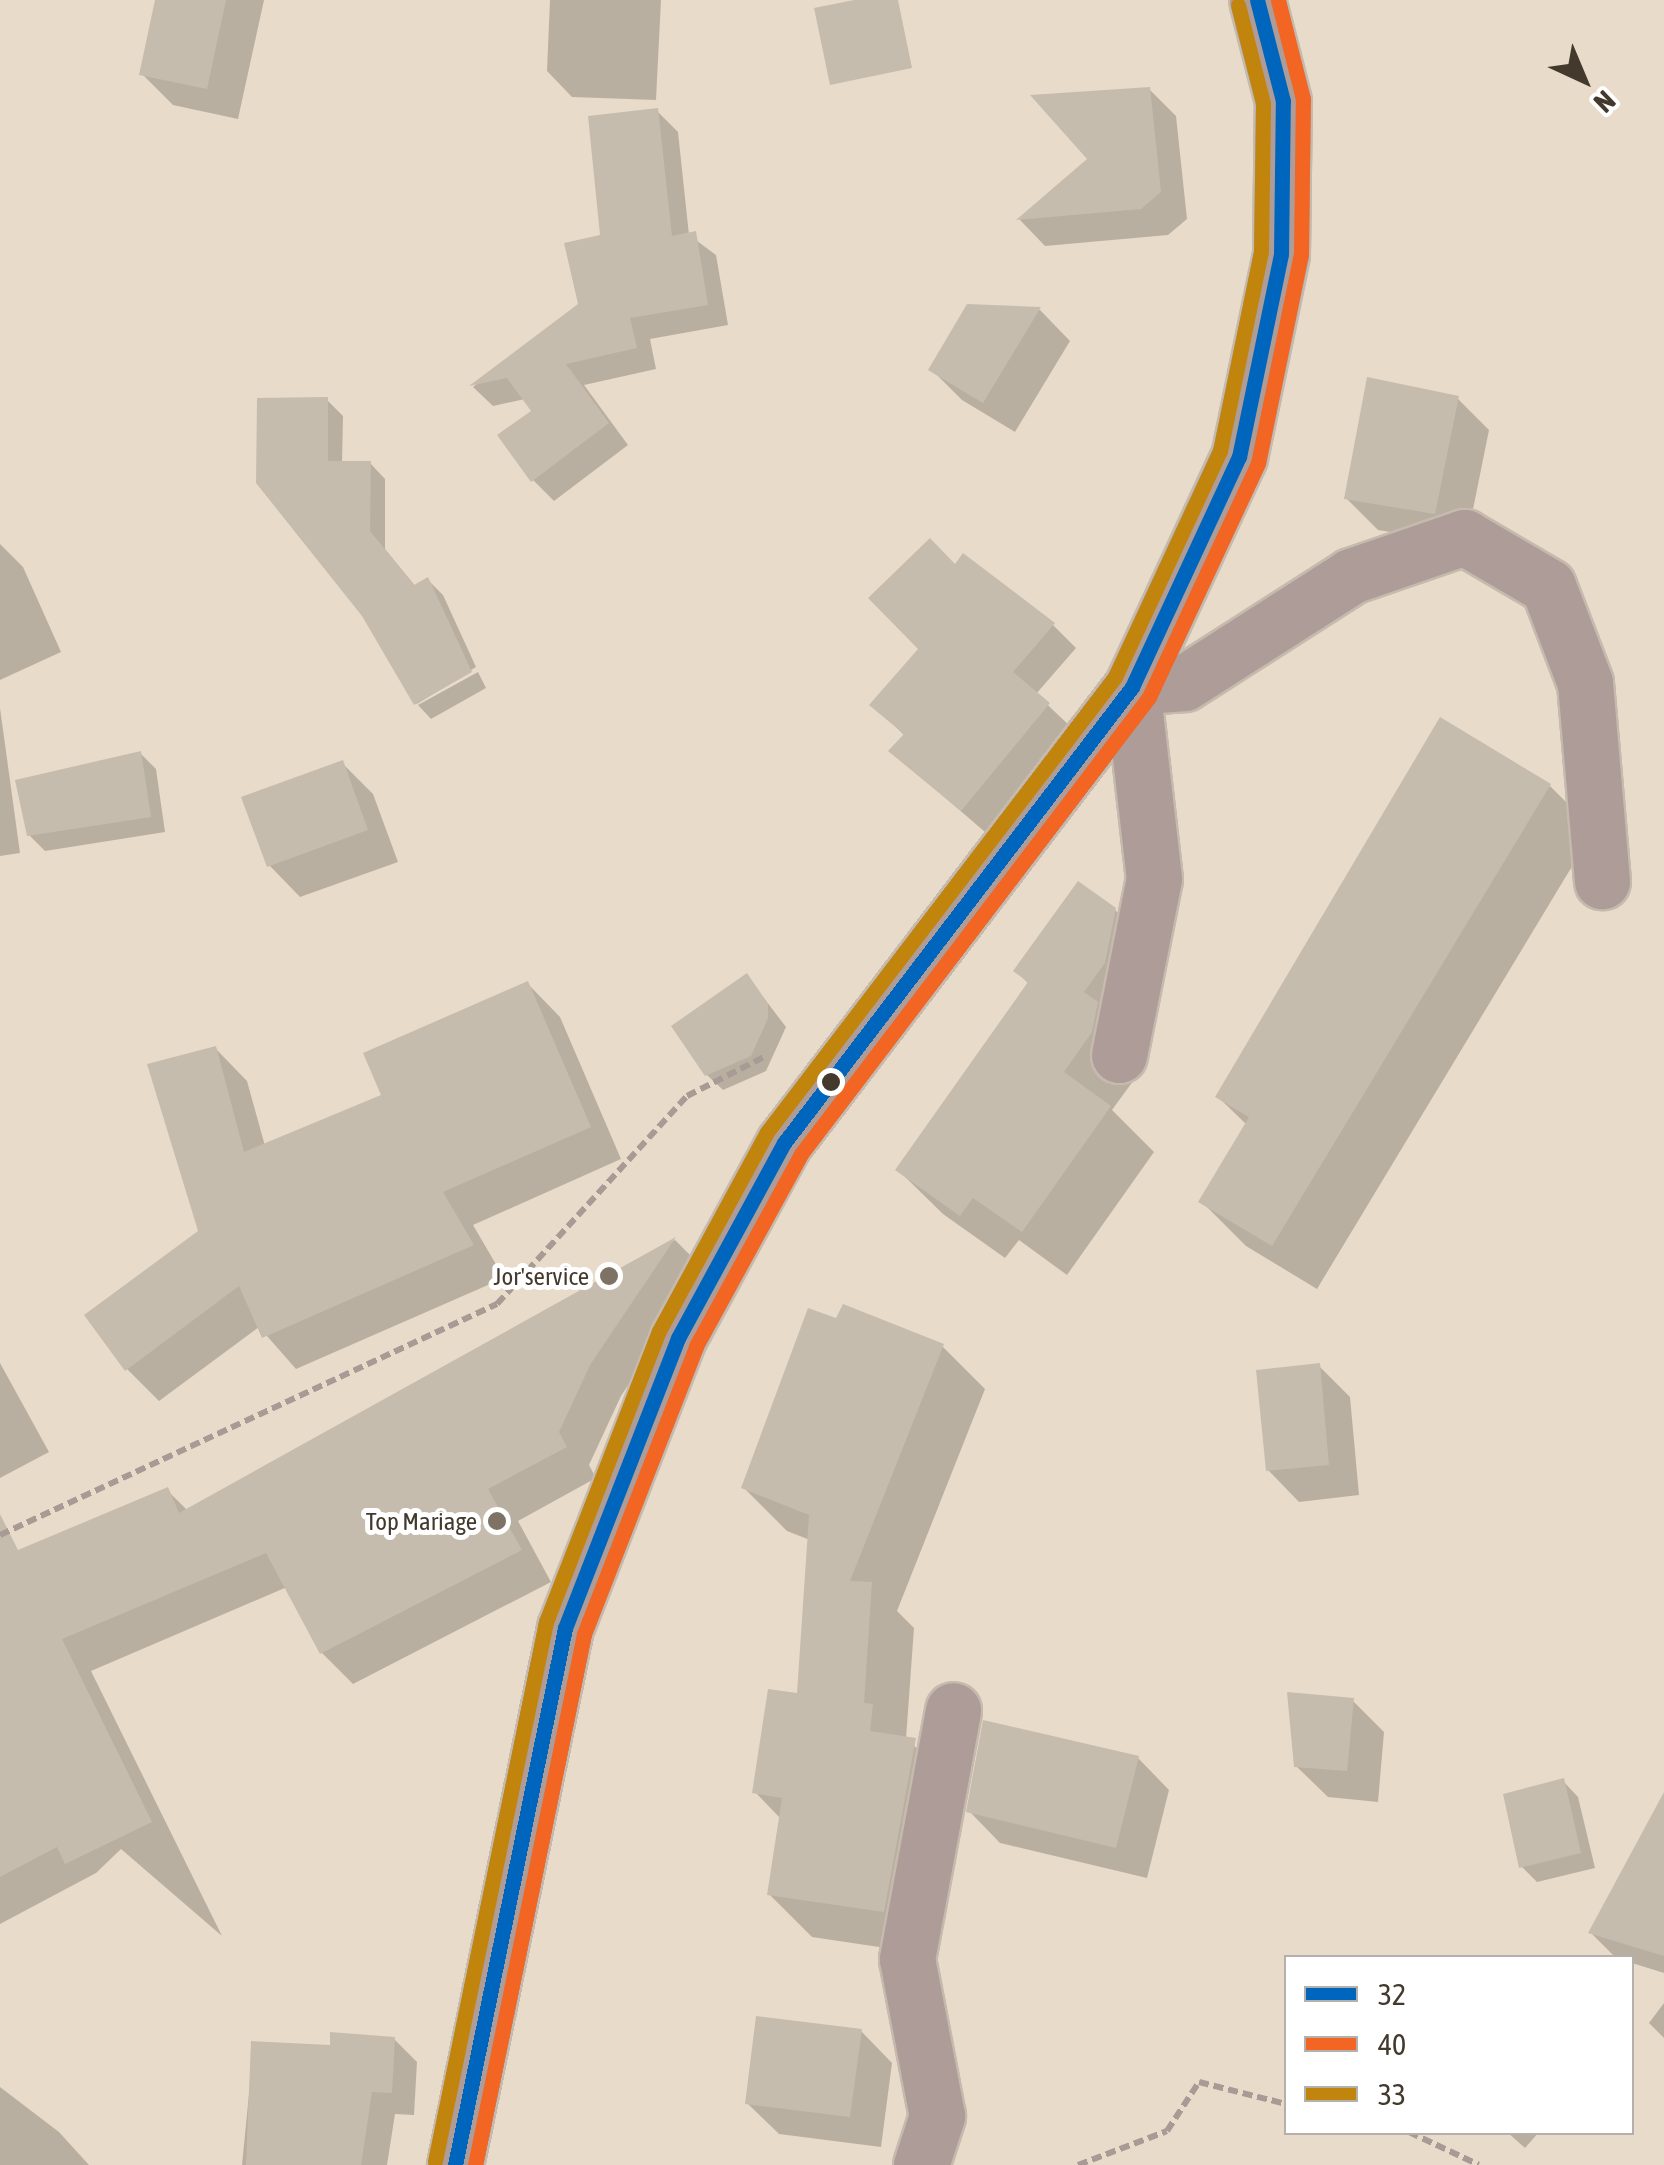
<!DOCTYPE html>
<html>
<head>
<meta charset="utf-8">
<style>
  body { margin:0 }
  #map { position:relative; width:1664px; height:2165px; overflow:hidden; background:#e8dbca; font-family:"Asap Condensed",sans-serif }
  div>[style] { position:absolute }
  .shadow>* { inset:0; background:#0003 }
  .building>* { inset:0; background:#c6bcae }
  .path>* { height:6px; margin-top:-3px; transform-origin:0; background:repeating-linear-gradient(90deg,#a89a94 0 10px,transparent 0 15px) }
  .roads { filter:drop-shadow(2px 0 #c5baad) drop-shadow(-2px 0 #c5baad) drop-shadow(0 2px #c5baad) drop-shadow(0 -2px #c5baad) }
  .minor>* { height:55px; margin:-27.5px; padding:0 27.5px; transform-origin:27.5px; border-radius:27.5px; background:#ae9c99 }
  .bus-1>* { height:15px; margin:-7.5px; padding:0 7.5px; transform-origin:7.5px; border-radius:7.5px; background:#0065bd }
  .bus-2>* { height:15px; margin:-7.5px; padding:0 7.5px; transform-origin:7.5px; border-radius:7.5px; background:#f26522 }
  .bus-3>* { height:15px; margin:-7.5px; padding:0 7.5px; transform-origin:7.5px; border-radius:7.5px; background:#c1850e }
  .dots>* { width:28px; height:28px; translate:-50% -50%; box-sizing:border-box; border:5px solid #fff; border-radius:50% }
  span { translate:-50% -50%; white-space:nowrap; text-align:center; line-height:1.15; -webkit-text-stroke:10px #fff; paint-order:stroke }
  .poi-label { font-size:25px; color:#43392d }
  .right { translate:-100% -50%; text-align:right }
  .legend { position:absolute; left:1284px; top:1955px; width:350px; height:180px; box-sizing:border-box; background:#fff; border:2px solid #b4b0ab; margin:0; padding:12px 18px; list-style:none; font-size:30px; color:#43392d }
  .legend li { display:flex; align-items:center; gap:20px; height:50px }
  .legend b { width:50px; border:2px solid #b4b0ab }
  .north { position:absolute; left:1534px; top:30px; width:100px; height:100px; -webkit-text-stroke:8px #fff; paint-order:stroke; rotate:136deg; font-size:28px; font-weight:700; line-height:40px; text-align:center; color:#43392d }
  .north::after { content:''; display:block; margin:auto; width:35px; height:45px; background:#43392d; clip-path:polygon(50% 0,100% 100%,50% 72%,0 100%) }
</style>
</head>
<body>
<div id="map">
  <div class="shadow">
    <div style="clip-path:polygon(158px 0,264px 0,238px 119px,173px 105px,142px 74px)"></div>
    <div style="clip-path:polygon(550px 0,661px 0,656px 100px,572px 97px,547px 71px)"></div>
    <div style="clip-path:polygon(1149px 89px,1176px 116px,1187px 219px,1168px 235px,1045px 246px,1020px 220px,1090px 159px)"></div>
    <div style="clip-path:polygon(657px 111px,678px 132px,689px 235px,716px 255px,728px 325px,650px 339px,656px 369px,584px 385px,628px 445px,554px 501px,533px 480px,534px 411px,525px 399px,493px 406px,473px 387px,580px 305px,602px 236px)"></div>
    <div style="clip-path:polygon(969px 306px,1040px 310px,1070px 341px,1015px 432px,962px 400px,931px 369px)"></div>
    <div style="clip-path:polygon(1458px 399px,1489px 430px,1466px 544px,1378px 530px,1346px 498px)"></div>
    <div style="clip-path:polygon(327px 400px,343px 416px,342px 463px,370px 463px,385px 479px,385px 549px,416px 587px,428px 580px,443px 595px,476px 667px,417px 704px,364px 614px,259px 482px)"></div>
    <div style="clip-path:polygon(0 544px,23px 567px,61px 652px,0 680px)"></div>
    <div style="clip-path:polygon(956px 567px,1053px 625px,1076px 648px,1036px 694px,1071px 727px,985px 832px,891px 751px,905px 736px,873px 705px,921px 649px)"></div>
    <div style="clip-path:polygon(478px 672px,486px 688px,431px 719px,418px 705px)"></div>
    <div style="clip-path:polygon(0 708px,20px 853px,0 856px)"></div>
    <div style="clip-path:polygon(141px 754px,156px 769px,165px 832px,45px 851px,29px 835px)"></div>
    <div style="clip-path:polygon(342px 763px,373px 794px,398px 862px,300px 897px,269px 865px)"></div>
    <div style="clip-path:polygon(1550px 786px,1594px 830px,1317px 1289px,1246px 1246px,1201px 1201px,1247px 1125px,1218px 1097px)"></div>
    <div style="clip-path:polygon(1115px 910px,1160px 955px,1136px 1077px,1112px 1110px,1154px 1152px,1067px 1275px,1019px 1240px,1005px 1258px,943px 1214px,898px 1170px,1029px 984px,1016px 971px)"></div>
    <div style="clip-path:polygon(747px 976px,786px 1027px,766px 1071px,723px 1090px,707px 1075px)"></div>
    <div style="clip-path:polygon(528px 984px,560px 1017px,621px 1159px,473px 1225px,504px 1278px,296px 1369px,259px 1327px,159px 1401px,127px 1369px,201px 1232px,215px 1048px,247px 1081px,265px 1146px,384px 1096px)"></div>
    <div style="clip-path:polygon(675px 1240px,705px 1270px,621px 1396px,589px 1465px,596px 1478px,518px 1521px,551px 1582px,353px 1684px,322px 1653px,287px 1587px,91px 1671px,222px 1936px,121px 1849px,96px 1873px,0 1924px,0 1560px,167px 1490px,188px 1511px)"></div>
    <div style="clip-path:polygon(942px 1346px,985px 1389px,897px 1611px,914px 1628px,906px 1739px,958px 1783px,926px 1954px,812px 1937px,769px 1894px,781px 1819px,755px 1792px,800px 1696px,810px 1540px,787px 1531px,744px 1488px)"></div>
    <div style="clip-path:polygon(0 1363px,49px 1452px,0 1478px)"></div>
    <div style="clip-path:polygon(1319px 1366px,1350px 1397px,1359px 1495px,1299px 1502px,1268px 1470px)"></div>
    <div style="clip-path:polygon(1353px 1701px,1384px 1732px,1378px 1802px,1328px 1797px,1296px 1766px)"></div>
    <div style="clip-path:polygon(1138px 1758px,1169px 1790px,1147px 1878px,1000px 1843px,969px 1811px)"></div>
    <div style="clip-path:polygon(1563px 1781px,1578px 1797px,1595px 1868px,1537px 1882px,1521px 1866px)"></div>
    <div style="clip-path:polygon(1664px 1907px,1664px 1973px,1616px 1958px,1591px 1933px)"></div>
    <div style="clip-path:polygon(1664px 2003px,1664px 2038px,1649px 2023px)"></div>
    <div style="clip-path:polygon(861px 2031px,892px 2063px,881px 2147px,779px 2134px,747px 2103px)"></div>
    <div style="clip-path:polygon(394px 2039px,417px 2062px,414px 2115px,395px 2114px,387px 2165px,242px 2165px,254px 2043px,332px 2047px)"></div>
    <div style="clip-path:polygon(0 2087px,59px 2132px,89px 2165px,0 2165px)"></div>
    <div style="clip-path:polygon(1507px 2132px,1539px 2132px,1525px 2148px)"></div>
  </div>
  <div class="building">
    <div style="clip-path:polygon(155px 0,226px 0,207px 89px,139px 75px)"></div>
    <div style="clip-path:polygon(854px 0,898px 0,912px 68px,830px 85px,814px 8px)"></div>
    <div style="clip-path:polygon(1150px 87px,1161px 192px,1141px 209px,1016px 220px,1087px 159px,1030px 95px)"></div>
    <div style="clip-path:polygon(658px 108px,672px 236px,696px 231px,708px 305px,630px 318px,637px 348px,566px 364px,609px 423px,531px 482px,497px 435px,531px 411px,507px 378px,469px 386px,578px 304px,564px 243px,600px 235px,588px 116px)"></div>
    <div style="clip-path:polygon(967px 304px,1041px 307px,983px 403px,928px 370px)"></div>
    <div style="clip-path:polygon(1367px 377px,1459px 396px,1435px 514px,1344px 499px)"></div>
    <div style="clip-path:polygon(328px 397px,328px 461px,371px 461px,370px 531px,414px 585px,428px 577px,472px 672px,414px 705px,362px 616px,256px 483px,257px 398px)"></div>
    <div style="clip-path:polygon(930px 538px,955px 564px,963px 553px,1055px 623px,1013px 672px,1050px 703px,961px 811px,888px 751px,904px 734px,869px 705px,918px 649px,868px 598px)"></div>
    <div style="clip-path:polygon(1440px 717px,1551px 784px,1272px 1246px,1198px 1202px,1249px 1117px,1215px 1097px)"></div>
    <div style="clip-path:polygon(141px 751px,151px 817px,27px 836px,15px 780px)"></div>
    <div style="clip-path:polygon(343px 760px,368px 830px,267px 867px,241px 797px)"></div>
    <div style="clip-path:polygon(1078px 881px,1116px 908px,1105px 963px,1084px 992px,1098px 1002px,1092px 1032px,1064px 1072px,1111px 1106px,1022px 1232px,973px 1198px,960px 1216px,895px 1170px,1028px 982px,1013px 971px)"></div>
    <div style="clip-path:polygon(747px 973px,768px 1004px,768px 1018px,751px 1056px,705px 1076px,671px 1026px)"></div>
    <div style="clip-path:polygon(528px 981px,591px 1127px,443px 1192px,474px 1245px,262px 1338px,239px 1286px,125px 1371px,84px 1315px,198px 1231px,147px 1064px,216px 1046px,244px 1152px,381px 1095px,363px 1053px)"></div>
    <div style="clip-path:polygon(676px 1237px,590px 1365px,559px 1432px,567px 1447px,488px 1489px,522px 1550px,320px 1654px,266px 1553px,62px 1639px,152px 1822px,65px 1864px,57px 1847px,0 1877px,0 1514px,18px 1550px,168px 1487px,179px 1513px)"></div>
    <div style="clip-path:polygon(843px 1304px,944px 1344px,850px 1581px,872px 1582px,864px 1703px,873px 1704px,870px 1731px,916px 1738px,884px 1912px,767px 1895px,782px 1798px,752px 1793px,768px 1689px,797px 1693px,809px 1515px,741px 1488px,808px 1308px,836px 1318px)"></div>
    <div style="clip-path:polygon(1320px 1363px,1329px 1465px,1266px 1471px,1256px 1370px)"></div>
    <div style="clip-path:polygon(1287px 1692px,1354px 1698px,1347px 1771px,1294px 1767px)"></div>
    <div style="clip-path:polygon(983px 1720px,1139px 1756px,1116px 1848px,966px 1812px)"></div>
    <div style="clip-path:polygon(1564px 1778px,1581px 1853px,1519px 1868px,1503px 1794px)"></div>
    <div style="clip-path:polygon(1664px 1792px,1664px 1956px,1588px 1933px)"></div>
    <div style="clip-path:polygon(756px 2016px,862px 2029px,850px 2117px,745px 2104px)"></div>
    <div style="clip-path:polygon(330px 2032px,395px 2037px,392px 2093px,372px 2092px,361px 2165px,246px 2165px,251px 2041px,330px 2045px)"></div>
  </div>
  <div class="path">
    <div style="left:0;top:1535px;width:548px;rotate:-24.93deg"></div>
    <div style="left:497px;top:1304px;width:282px;rotate:-47.6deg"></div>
    <div style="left:687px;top:1096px;width:86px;rotate:-26.9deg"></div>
    <div style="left:1409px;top:2132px;width:77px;rotate:25.2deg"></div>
    <div style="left:1078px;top:2165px;width:95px;rotate:-20.9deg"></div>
    <div style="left:1167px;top:2131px;width:59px;rotate:-56.9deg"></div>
    <div style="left:1199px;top:2082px;width:90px;rotate:14.2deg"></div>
  </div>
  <div class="roads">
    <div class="minor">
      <div style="left:1119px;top:1055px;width:179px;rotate:-78.8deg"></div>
      <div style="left:1154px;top:879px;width:193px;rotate:-96.5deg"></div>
      <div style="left:1132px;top:687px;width:52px;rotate:-4.4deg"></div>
      <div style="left:1184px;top:683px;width:198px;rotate:-32.6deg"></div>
      <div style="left:1351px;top:576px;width:120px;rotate:-19deg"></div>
      <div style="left:1464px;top:537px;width:97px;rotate:30.3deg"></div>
      <div style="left:1548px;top:586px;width:104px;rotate:69.1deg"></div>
      <div style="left:1585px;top:683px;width:199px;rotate:85.1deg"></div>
      <div style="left:455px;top:2165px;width:548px;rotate:-78.42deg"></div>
      <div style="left:565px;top:1628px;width:311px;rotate:-68.7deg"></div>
      <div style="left:678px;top:1338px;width:222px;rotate:-61.5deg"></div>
      <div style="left:784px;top:1143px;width:574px;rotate:-52.65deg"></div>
      <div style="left:1132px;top:687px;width:254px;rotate:-65.1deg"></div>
      <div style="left:1239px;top:457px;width:207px;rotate:-78.3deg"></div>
      <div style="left:1281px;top:254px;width:153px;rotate:-89.3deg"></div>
      <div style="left:1283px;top:101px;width:104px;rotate:-104.4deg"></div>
      <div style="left:921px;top:2165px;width:52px;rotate:-71.9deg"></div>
      <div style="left:937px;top:2116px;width:160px;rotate:-100.8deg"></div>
      <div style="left:907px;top:1959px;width:253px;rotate:-79.5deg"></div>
    </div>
  </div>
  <div class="bus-1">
    <div style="left:455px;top:2165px;width:548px;rotate:-78.42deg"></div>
    <div style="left:565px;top:1628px;width:311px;rotate:-68.7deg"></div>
    <div style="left:678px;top:1338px;width:222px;rotate:-61.5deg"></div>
    <div style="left:784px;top:1143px;width:574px;rotate:-52.65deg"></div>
    <div style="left:1132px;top:687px;width:254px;rotate:-65.1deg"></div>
    <div style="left:1239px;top:457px;width:207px;rotate:-78.3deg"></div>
    <div style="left:1281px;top:254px;width:153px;rotate:-89.3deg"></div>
    <div style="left:1283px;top:101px;width:104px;rotate:-104.4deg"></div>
  </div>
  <div class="bus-2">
    <div style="left:475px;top:2165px;width:542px;rotate:-78.4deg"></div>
    <div style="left:584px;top:1634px;width:309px;rotate:-68.7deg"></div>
    <div style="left:696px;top:1346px;width:219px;rotate:-61.3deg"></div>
    <div style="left:801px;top:1154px;width:574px;rotate:-52.71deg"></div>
    <div style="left:1149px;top:697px;width:258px;rotate:-65deg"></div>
    <div style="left:1258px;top:463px;width:213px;rotate:-78.4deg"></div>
    <div style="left:1301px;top:254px;width:155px;rotate:-89.3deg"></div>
    <div style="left:1303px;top:99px;width:102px;rotate:-104.2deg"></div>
  </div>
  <div class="bus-3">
    <div style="left:435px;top:2161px;width:550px;rotate:-78.36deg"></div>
    <div style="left:546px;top:1622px;width:312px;rotate:-68.8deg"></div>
    <div style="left:659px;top:1331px;width:226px;rotate:-61.5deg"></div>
    <div style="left:767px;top:1132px;width:573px;rotate:-52.59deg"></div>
    <div style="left:1115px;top:677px;width:249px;rotate:-65.1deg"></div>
    <div style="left:1220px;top:451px;width:203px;rotate:-78.4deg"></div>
    <div style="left:1261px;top:252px;width:149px;rotate:-89.2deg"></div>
    <div style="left:1263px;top:103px;width:101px;rotate:-104.3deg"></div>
  </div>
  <div class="dots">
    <div style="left:831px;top:1082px;background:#43392d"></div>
    <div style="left:609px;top:1276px;background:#7d7264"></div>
    <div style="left:497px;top:1521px;background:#7d7264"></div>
  </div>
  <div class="poi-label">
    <span class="right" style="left:589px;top:1276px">Jor'service</span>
    <span class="right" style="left:477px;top:1521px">Top Mariage</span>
  </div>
  <ul class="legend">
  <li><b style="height:12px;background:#0065bd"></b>32</li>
  <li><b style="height:12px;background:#f26522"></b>40</li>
  <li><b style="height:12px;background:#c1850e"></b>33</li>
  </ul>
  <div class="north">N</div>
</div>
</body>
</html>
